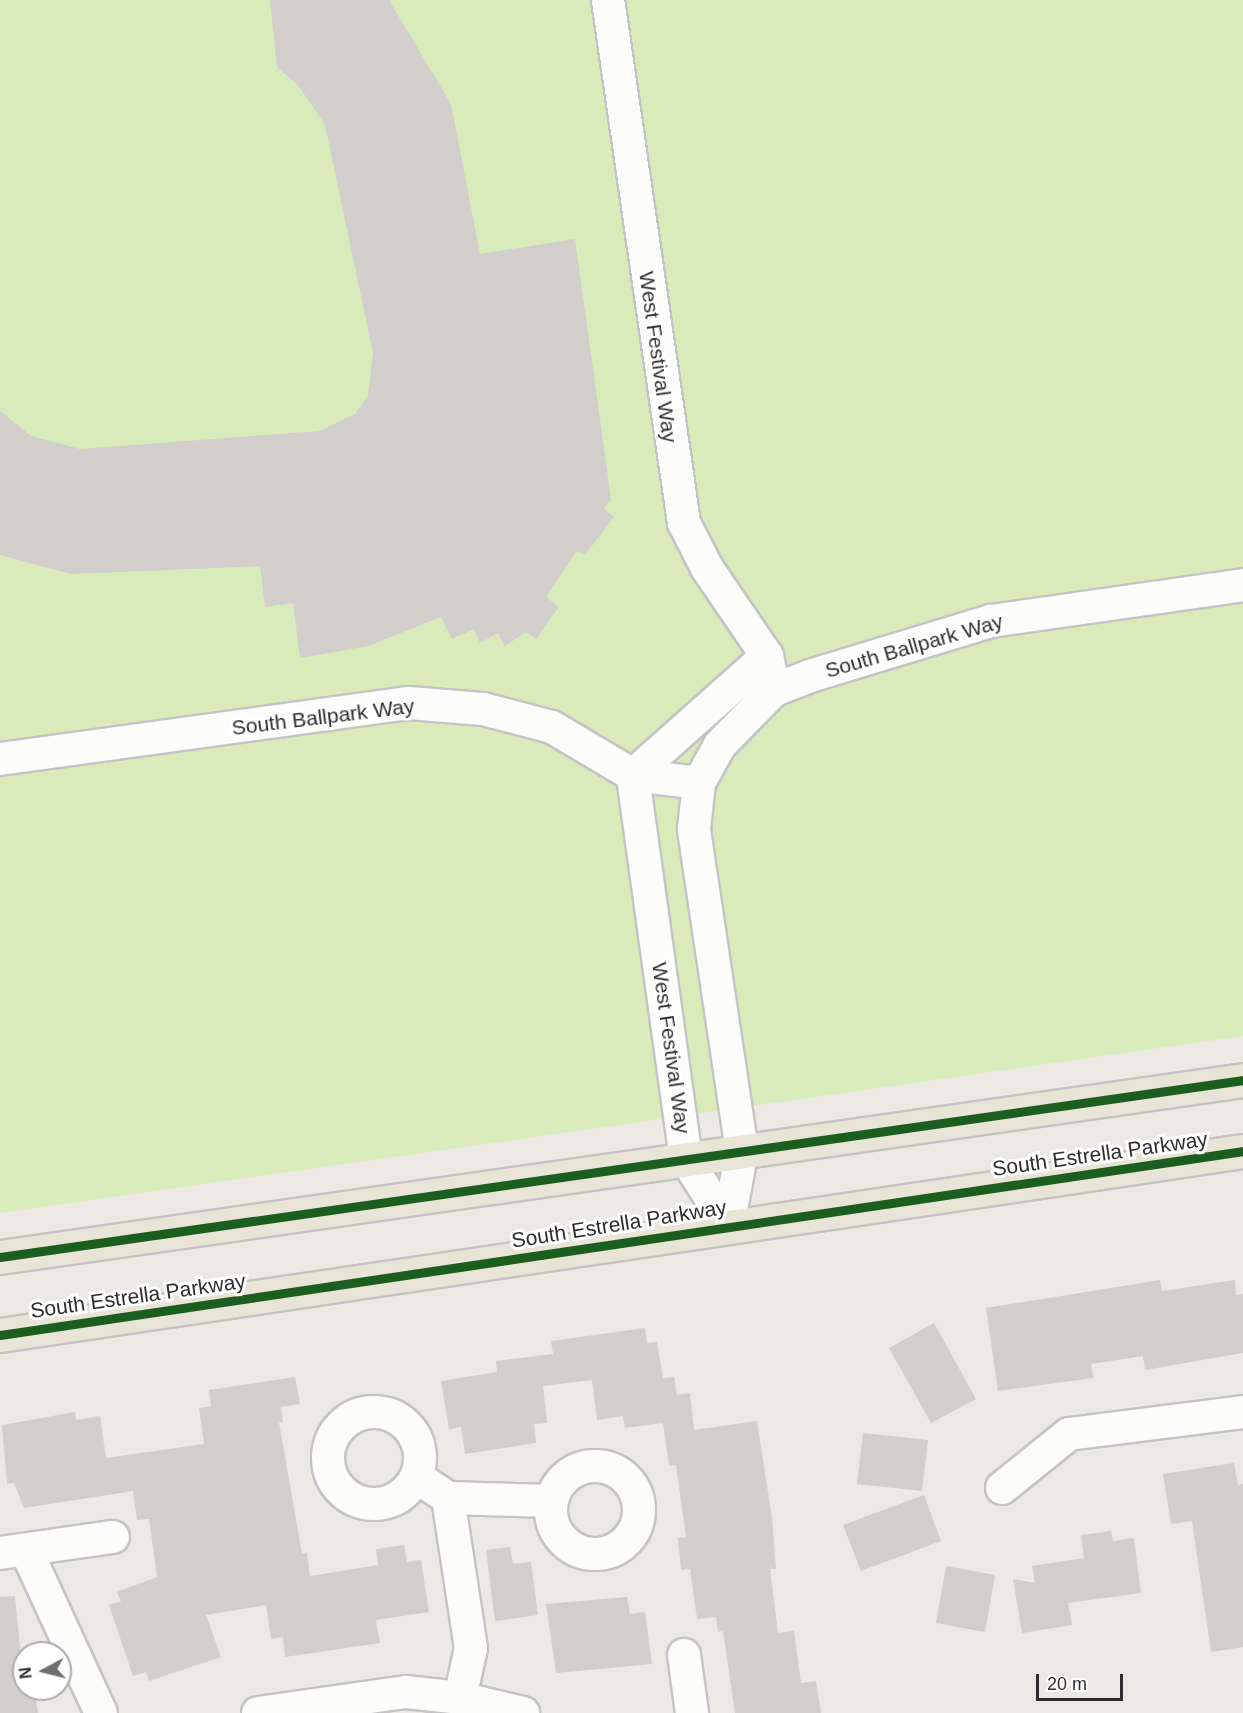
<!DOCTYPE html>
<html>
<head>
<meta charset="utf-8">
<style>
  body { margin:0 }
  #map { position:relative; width:1243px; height:1713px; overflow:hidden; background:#ece8e4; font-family:Helvetica,sans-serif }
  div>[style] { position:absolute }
  .pitch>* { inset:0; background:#d9eabb }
  .building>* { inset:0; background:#d1cecb }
  .roads { filter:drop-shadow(2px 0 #c5c4c5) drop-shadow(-2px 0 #c5c4c5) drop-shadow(0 2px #c5c4c5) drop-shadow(0 -2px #c5c4c5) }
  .minor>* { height:32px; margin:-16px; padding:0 16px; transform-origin:16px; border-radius:16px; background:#fcfcfb }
  .minor>.ring { margin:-16px; padding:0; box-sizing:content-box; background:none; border:32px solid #fcfcfb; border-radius:50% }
  .major>* { height:33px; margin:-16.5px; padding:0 16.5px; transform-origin:16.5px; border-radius:16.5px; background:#e8e4d6 }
  .cycleway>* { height:9px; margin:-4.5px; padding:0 4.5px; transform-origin:4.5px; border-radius:4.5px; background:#1b5e20 }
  span { translate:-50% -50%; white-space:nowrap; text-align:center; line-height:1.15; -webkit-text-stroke:6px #fff; paint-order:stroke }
  .street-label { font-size:21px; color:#2e2e2e }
  .north { position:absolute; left:12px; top:1641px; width:60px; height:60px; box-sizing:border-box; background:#fff; border:2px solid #ababab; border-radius:50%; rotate:263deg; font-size:16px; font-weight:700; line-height:24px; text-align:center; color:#2e2e2e }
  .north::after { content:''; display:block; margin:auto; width:21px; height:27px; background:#706f6e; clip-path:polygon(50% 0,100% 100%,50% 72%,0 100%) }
  .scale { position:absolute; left:1036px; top:1674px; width:87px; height:27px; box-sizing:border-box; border:3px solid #2e2e2e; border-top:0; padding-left:8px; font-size:18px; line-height:21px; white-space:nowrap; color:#2e2e2e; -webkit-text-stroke:4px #fff; paint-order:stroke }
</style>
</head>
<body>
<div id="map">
  <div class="pitch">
    <div style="clip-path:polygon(0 0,1243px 0,1243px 1036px,0 1213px)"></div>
  </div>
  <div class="building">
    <div style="clip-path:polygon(270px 0,389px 0,451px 104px,480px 254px,575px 239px,611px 499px,604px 509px,614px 517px,585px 555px,577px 551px,546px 597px,559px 607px,536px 639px,526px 632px,505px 646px,498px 633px,480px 643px,474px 629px,452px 639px,441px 617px,368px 646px,300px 658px,293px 603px,265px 607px,260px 566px,71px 574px,0 555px,0 411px,31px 436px,80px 449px,319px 431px,355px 414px,368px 395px,373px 353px,325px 125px,298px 85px,277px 67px)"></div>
    <div style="clip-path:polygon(1160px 1280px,1162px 1291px,1235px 1280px,1236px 1295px,1243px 1294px,1243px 1353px,1145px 1370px,1143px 1356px,1091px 1364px,1093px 1378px,998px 1391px,986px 1308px)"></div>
    <div style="clip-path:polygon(934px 1323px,976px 1399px,931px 1423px,889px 1348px)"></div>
    <div style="clip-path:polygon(645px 1328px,647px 1343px,657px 1342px,663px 1378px,674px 1377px,677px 1395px,690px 1393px,694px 1430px,757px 1421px,772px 1518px,776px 1569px,770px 1569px,778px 1633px,794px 1631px,801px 1683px,816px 1681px,821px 1713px,735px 1713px,723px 1631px,718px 1632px,716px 1617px,697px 1619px,690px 1569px,681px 1570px,678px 1538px,686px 1537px,676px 1465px,669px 1466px,663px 1423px,625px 1428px,623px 1416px,597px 1420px,592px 1380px,543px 1386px,547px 1423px,534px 1424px,536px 1443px,465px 1454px,461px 1427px,449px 1429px,441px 1381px,497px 1372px,496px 1361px,553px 1354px,551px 1341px)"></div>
    <div style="clip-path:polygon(295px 1377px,300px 1404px,281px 1407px,283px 1422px,279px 1422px,302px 1554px,307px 1553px,310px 1576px,378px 1565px,376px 1549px,404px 1545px,407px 1562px,421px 1560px,429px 1612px,376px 1620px,380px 1643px,285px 1657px,283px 1637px,271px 1639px,266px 1605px,206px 1615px,221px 1657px,149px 1681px,146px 1672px,133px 1676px,109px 1605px,121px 1601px,117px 1592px,157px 1577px,149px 1519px,137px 1520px,133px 1491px,24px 1508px,14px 1483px,7px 1484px,2px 1425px,75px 1412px,76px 1420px,100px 1416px,106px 1458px,204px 1444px,199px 1408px,211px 1406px,209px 1390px)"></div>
    <div style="clip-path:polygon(863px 1433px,928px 1440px,922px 1491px,857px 1484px)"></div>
    <div style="clip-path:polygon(1234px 1463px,1238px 1485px,1243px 1484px,1243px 1647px,1211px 1652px,1192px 1521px,1171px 1524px,1163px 1474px)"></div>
    <div style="clip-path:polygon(924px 1495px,941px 1541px,861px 1571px,843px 1525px)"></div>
    <div style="clip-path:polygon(1111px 1531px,1113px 1541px,1134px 1538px,1141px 1593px,1068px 1603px,1072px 1625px,1022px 1633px,1013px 1579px,1035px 1583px,1032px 1566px,1084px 1558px,1081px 1535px)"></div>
    <div style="clip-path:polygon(510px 1547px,513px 1564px,531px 1562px,538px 1615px,495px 1621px,486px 1550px)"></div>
    <div style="clip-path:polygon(946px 1566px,995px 1575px,985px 1632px,936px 1623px)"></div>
    <div style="clip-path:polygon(15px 1596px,24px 1689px,34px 1689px,38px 1713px,0 1713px,0 1597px)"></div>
    <div style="clip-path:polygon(627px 1597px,630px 1614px,645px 1612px,652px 1664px,556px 1673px,546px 1604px)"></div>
  </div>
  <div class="roads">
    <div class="minor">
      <div style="left:608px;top:0;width:528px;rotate:81.73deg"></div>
      <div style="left:684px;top:523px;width:51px;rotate:62.9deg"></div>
      <div style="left:707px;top:568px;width:107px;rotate:55.7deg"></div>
      <div style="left:767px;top:656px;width:35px;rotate:78deg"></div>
      <div style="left:0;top:759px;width:413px;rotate:-7.8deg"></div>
      <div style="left:409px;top:703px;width:74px;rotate:4.6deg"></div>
      <div style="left:483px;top:709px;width:71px;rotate:14.6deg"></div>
      <div style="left:552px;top:727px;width:94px;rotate:30.7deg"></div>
      <div style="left:633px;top:775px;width:66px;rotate:6.9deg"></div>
      <div style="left:728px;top:1225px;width:75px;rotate:-79.3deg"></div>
      <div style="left:742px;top:1151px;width:326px;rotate:-98.5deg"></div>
      <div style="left:694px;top:829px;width:46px;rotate:-83.8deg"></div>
      <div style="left:699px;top:783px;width:43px;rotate:-61.1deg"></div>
      <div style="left:720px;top:745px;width:77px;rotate:-45.5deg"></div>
      <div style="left:774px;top:690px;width:39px;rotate:-21deg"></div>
      <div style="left:810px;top:676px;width:189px;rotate:-16.9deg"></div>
      <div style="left:991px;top:621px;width:255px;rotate:-8.1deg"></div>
      <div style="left:728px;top:1225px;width:78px;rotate:-122.5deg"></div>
      <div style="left:686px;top:1159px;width:388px;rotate:-97.9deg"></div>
      <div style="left:633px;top:775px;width:179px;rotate:-41.6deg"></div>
      <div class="ring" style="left:328px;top:1412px;width:60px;height:60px"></div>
      <div class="ring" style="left:551px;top:1466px;width:56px;height:56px"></div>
      <div style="left:417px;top:1477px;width:37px;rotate:34deg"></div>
      <div style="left:448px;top:1498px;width:152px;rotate:81.3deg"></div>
      <div style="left:471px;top:1648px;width:51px;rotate:102.4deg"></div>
      <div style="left:1002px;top:1488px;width:86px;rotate:-38.9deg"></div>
      <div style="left:1069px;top:1434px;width:175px;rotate:-7.2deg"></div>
      <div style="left:448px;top:1498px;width:103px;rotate:1.7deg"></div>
      <div style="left:26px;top:1550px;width:179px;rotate:65.3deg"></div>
      <div style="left:0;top:1553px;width:114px;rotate:-8.1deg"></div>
      <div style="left:684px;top:1655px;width:59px;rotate:82.1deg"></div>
      <div style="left:258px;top:1713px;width:149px;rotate:-8.1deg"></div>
      <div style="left:406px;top:1692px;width:54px;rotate:6.3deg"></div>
      <div style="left:460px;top:1698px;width:65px;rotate:13.4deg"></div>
    </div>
    <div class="major">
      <div style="left:0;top:1257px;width:1256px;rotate:-8.1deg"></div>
      <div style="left:0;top:1335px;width:1257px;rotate:-8.42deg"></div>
    </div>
  </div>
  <div class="cycleway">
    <div style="left:0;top:1257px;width:1256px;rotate:-8.1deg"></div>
    <div style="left:0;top:1335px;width:1257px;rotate:-8.42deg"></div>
  </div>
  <div class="street-label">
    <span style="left:658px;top:357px;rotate:82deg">West Festival Way</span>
    <span style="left:914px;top:646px;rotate:-16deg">South Ballpark Way</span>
    <span style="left:323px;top:717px;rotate:-7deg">South Ballpark Way</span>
    <span style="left:671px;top:1048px;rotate:82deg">West Festival Way</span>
    <span style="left:1100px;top:1154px;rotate:-8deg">South Estrella Parkway</span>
    <span style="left:619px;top:1224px;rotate:-9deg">South Estrella Parkway</span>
    <span style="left:138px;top:1296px;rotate:-8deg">South Estrella Parkway</span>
  </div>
  <div class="north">N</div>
  <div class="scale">20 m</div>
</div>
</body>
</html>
